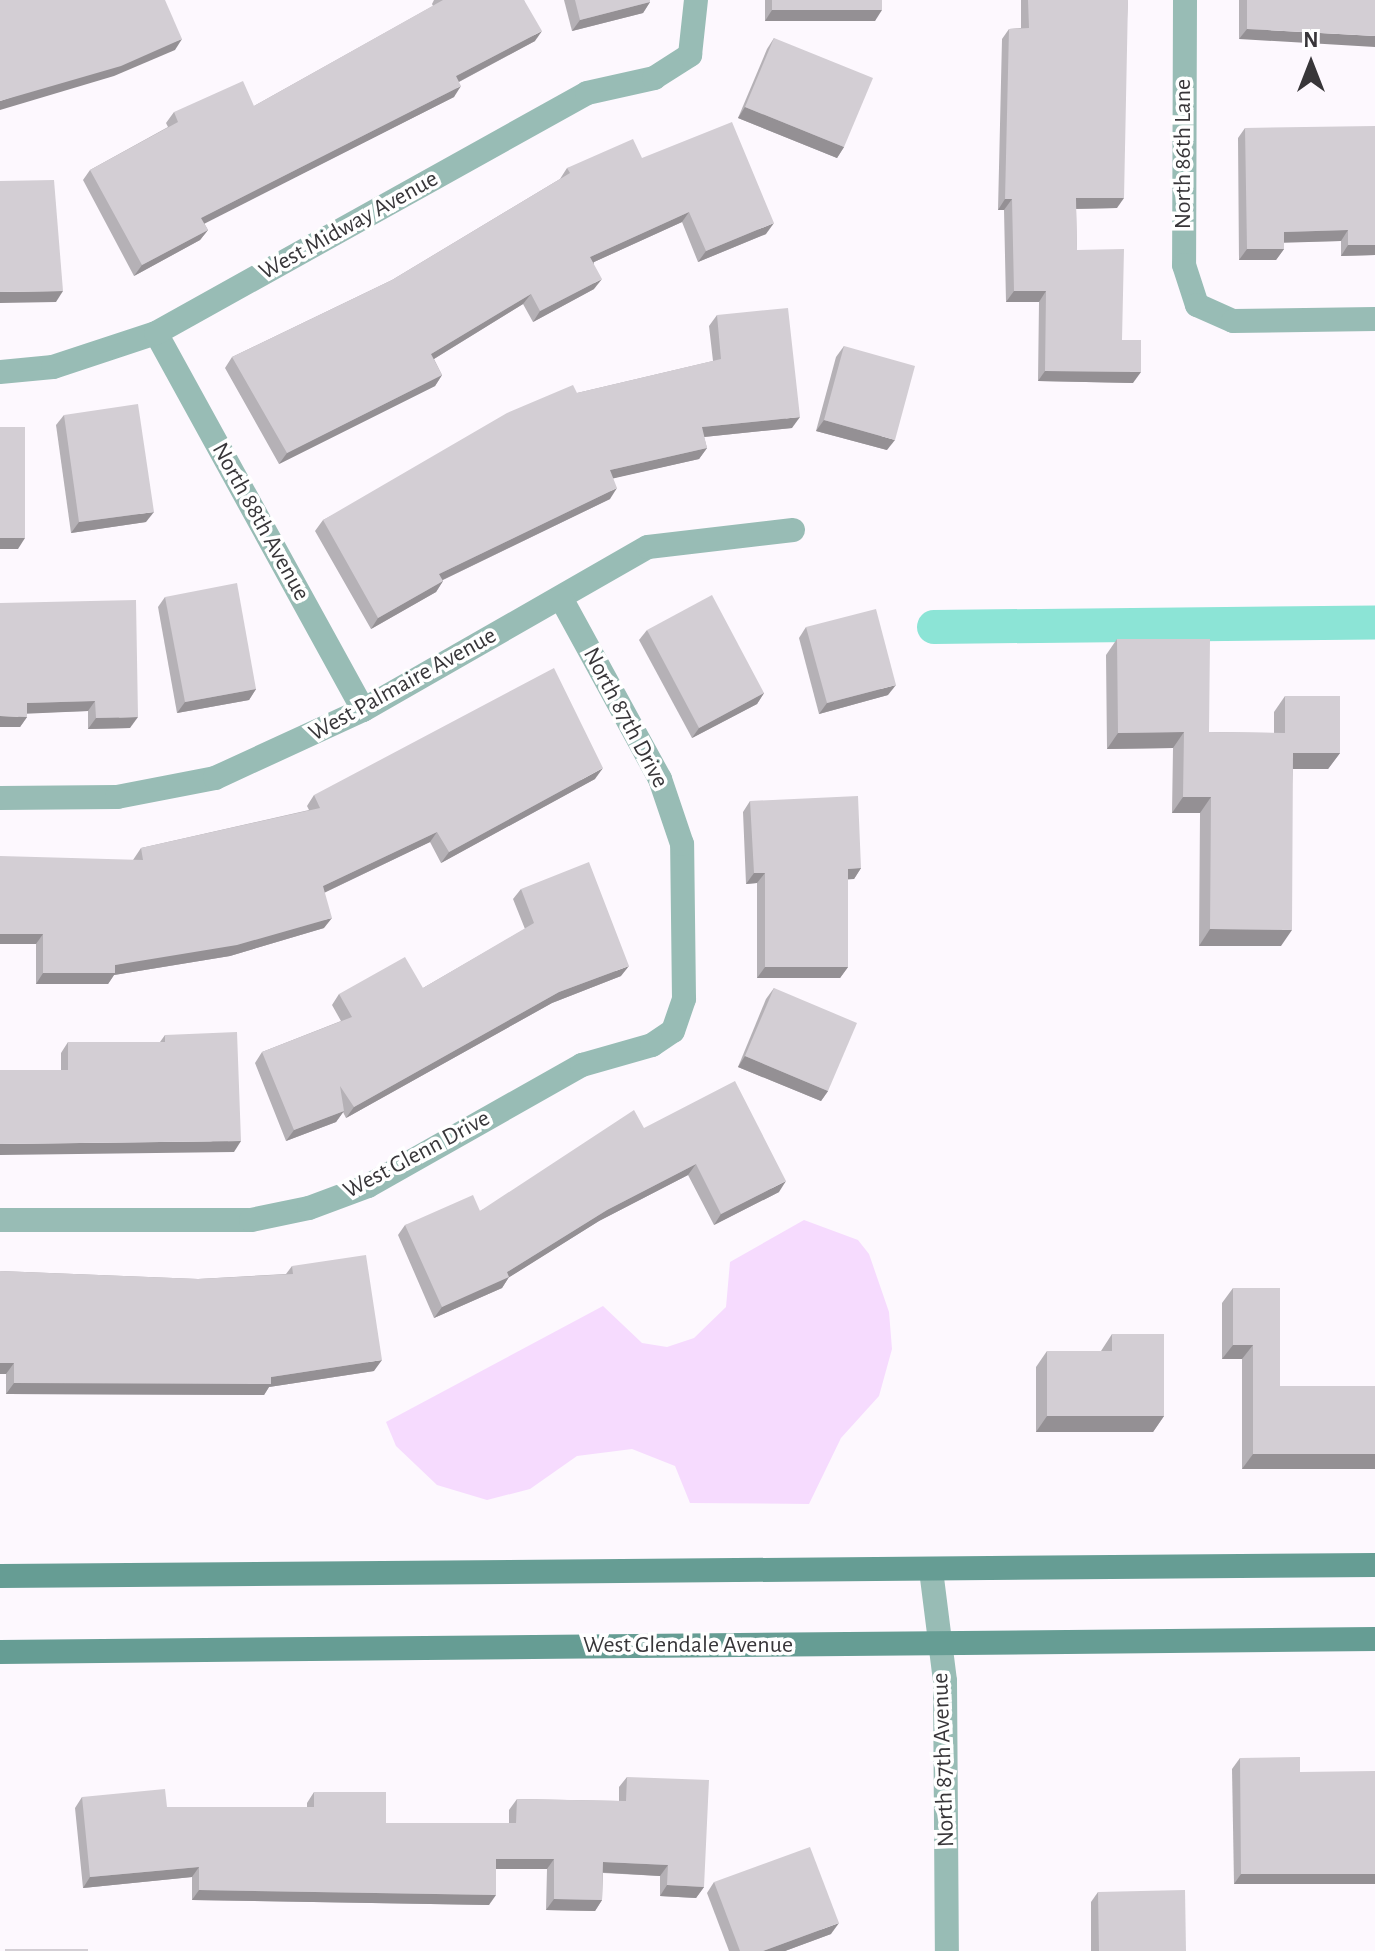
<!DOCTYPE html>
<html>
<head>
<meta charset="utf-8">
<style>
  body { margin:0 }
  #map { position:relative; width:1375px; height:1951px; overflow:hidden; background:#fdf8fe; font-family:"Alegreya Sans",sans-serif }
  div>[style] { position:absolute }
  .green>* { inset:0; background:#f6dbfe }
  .canal>* { height:34px; margin:-17px; padding:0 17px; transform-origin:17px; border-radius:17px; background:#8ce4d6 }
  .street>* { height:24px; margin:-12px; padding:0 12px; transform-origin:12px; border-radius:12px; background:#98bcb5 }
  .secondary>* { height:24px; margin:-12px; padding:0 12px; transform-origin:12px; border-radius:12px; background:#669d94 }
  .wall>* { inset:0; background:#b5b1b6 }
  .shaded-wall>* { inset:0; background:#949094 }
  .building>* { inset:0; background:#d3ced4 }
  span { translate:-50% -50%; white-space:nowrap; text-align:center; line-height:1.15; -webkit-text-stroke:7px #fff; paint-order:stroke }
  .street-label { font-size:24px; color:#383639 }
  .north { position:absolute; left:1271px; top:24px; width:80px; height:80px; -webkit-text-stroke:6px #fff; paint-order:stroke; rotate:0deg; font-size:22px; font-weight:700; line-height:32px; text-align:center; color:#383639 }
  .north::after { content:''; display:block; margin:auto; width:28px; height:36px; background:#383639; clip-path:polygon(50% 0,100% 100%,50% 72%,0 100%) }
</style>
</head>
<body>
<div id="map">
  <div class="green">
    <div style="clip-path:polygon(804px 1220px,858px 1240px,869px 1254px,889px 1312px,892px 1349px,879px 1396px,841px 1438px,809px 1504px,690px 1503px,675px 1466px,632px 1449px,577px 1456px,530px 1489px,487px 1500px,437px 1485px,396px 1446px,386px 1422px,603px 1306px,642px 1343px,667px 1347px,694px 1338px,726px 1307px,730px 1262px)"></div>
  </div>
  <div class="canal">
    <div style="left:934px;top:627px;width:441px;rotate:-0.6deg"></div>
  </div>
  <div class="street">
    <div style="left:1185px;top:0;width:265px;rotate:90.2deg"></div>
    <div style="left:1184px;top:265px;width:42px;rotate:72deg"></div>
    <div style="left:1197px;top:305px;width:39px;rotate:24deg"></div>
    <div style="left:1233px;top:321px;width:142px;rotate:-0.8deg"></div>
    <div style="left:156px;top:333px;width:430px;rotate:61.2deg"></div>
    <div style="left:0;top:372px;width:53px;rotate:-5.4deg"></div>
    <div style="left:53px;top:367px;width:108px;rotate:-18.3deg"></div>
    <div style="left:156px;top:333px;width:493px;rotate:-29.1deg"></div>
    <div style="left:587px;top:93px;width:69px;rotate:-12.6deg"></div>
    <div style="left:654px;top:78px;width:43px;rotate:-32.6deg"></div>
    <div style="left:690px;top:55px;width:55px;rotate:-83.8deg"></div>
    <div style="left:0;top:798px;width:117px;rotate:-0.5deg"></div>
    <div style="left:117px;top:797px;width:100px;rotate:-11deg"></div>
    <div style="left:215px;top:778px;width:163px;rotate:-24.7deg"></div>
    <div style="left:363px;top:710px;width:328px;rotate:-29.8deg"></div>
    <div style="left:648px;top:547px;width:146px;rotate:-6.7deg"></div>
    <div style="left:0;top:1220px;width:251px"></div>
    <div style="left:251px;top:1220px;width:59px;rotate:-11.7deg"></div>
    <div style="left:309px;top:1208px;width:63px;rotate:-20.4deg"></div>
    <div style="left:368px;top:1186px;width:246px;rotate:-29.5deg"></div>
    <div style="left:582px;top:1065px;width:73px;rotate:-15.9deg"></div>
    <div style="left:652px;top:1045px;width:25px;rotate:-34deg"></div>
    <div style="left:673px;top:1031px;width:34px;rotate:-71deg"></div>
    <div style="left:684px;top:999px;width:155px;rotate:-90.7deg"></div>
    <div style="left:682px;top:844px;width:69px;rotate:-108.7deg"></div>
    <div style="left:660px;top:779px;width:206px;rotate:-118.7deg"></div>
    <div style="left:931px;top:1570px;width:112px;rotate:82.8deg"></div>
    <div style="left:945px;top:1681px;width:270px;rotate:89.6deg"></div>
  </div>
  <div class="secondary">
    <div style="left:0;top:1576px;width:1375px;rotate:-0.46deg"></div>
    <div style="left:0;top:1652px;width:1375px;rotate:-0.54deg"></div>
  </div>
  <div class="wall">
    <div style="clip-path:polygon(434px 0,524px 0,535px 41px,459px 82px,454px 97px,204px 223px,208px 230px,200px 240px,134px 276px,83px 180px,90px 170px,168px 127px,166px 123px,174px 112px,254px 106px,433px 6px,432px 4px)"></div>
    <div style="clip-path:polygon(564px 0,650px 0,650px 2px,643px 13px,572px 31px)"></div>
    <div style="clip-path:polygon(765px 0,882px 0,875px 21px,765px 21px)"></div>
    <div style="clip-path:polygon(1021px 0,1128px 0,1117px 208px,1076px 209px,1077px 250px,1122px 340px,1133px 383px,1038px 381px,1039px 302px,1006px 302px,1004px 210px,998px 210px,1002px 39px,1009px 29px,1021px 28px)"></div>
    <div style="clip-path:polygon(1239px 0,1375px 0,1239px 39px)"></div>
    <div style="clip-path:polygon(774px 38px,844px 147px,837px 158px,738px 118px,767px 49px)"></div>
    <div style="clip-path:polygon(1245px 128px,1375px 255px,1341px 256px,1341px 241px,1284px 242px,1284px 249px,1276px 260px,1239px 260px,1238px 138px)"></div>
    <div style="clip-path:polygon(642px 158px,766px 234px,698px 262px,682px 222px,594px 262px,594px 289px,533px 322px,523px 304px,434px 359px,442px 375px,435px 386px,279px 464px,225px 368px,232px 357px,392px 280px,560px 179px,567px 168px)"></div>
    <div style="clip-path:polygon(717px 315px,792px 428px,704px 437px,707px 448px,699px 459px,613px 478px,610px 499px,443px 580px,443px 581px,436px 592px,371px 629px,315px 531px,323px 520px,577px 393px,713px 361px,709px 326px)"></div>
    <div style="clip-path:polygon(844px 346px,887px 450px,816px 431px,836px 357px)"></div>
    <div style="clip-path:polygon(64px 415px,146px 522px,71px 533px,56px 425px)"></div>
    <div style="clip-path:polygon(165px 597px,256px 689px,249px 700px,177px 713px,158px 607px)"></div>
    <div style="clip-path:polygon(0 603px,130px 728px,88px 729px,88px 711px,27px 713px,27px 717px,20px 727px)"></div>
    <div style="clip-path:polygon(806px 627px,888px 695px,819px 714px,799px 638px)"></div>
    <div style="clip-path:polygon(647px 630px,764px 693px,757px 704px,692px 738px,639px 640px)"></div>
    <div style="clip-path:polygon(1117px 639px,1209px 732px,1274px 733px,1274px 712px,1285px 696px,1340px 753px,1328px 769px,1293px 769px,1281px 946px,1199px 946px,1200px 813px,1172px 813px,1173px 748px,1107px 749px,1106px 655px)"></div>
    <div style="clip-path:polygon(595px 779px,441px 863px,430px 842px,324px 893px,324px 928px,230px 956px,114px 975px,108px 984px,36px 984px,36px 944px,0 944px,133px 860px,141px 848px,309px 810px,307px 806px,314px 795px)"></div>
    <div style="clip-path:polygon(750px 801px,861px 868px,854px 879px,848px 879px,848px 967px,840px 978px,757px 978px,757px 883px,746px 884px,743px 812px)"></div>
    <div style="clip-path:polygon(521px 889px,621px 976px,552px 1003px,346px 1118px,343px 1112px,336px 1122px,286px 1141px,255px 1063px,262px 1052px,341px 1021px,332px 1005px,339px 994px,423px 988px,525px 929px,513px 899px)"></div>
    <div style="clip-path:polygon(774px 988px,828px 1091px,821px 1101px,738px 1067px,766px 999px)"></div>
    <div style="clip-path:polygon(165px 1035px,234px 1152px,61px 1070px,61px 1053px,68px 1042px,160px 1042px)"></div>
    <div style="clip-path:polygon(644px 1128px,779px 1192px,714px 1225px,688px 1175px,599px 1221px,509px 1277px,502px 1288px,434px 1318px,398px 1235px,405px 1225px,480px 1211px)"></div>
    <div style="clip-path:polygon(292px 1266px,374px 1371px,269px 1387px,264px 1395px,6px 1394px,6px 1374px,0 1374px,0 1271px,198px 1279px,286px 1274px)"></div>
    <div style="clip-path:polygon(1233px 1288px,1280px 1386px,1375px 1469px,1242px 1469px,1242px 1359px,1222px 1359px,1222px 1303px)"></div>
    <div style="clip-path:polygon(1112px 1334px,1164px 1416px,1153px 1432px,1036px 1432px,1036px 1367px,1047px 1351px,1101px 1351px)"></div>
    <div style="clip-path:polygon(1240px 1758px,1300px 1772px,1375px 1884px,1234px 1884px,1232px 1769px)"></div>
    <div style="clip-path:polygon(627px 1777px,704px 1887px,696px 1898px,660px 1896px,660px 1876px,603px 1873px,602px 1900px,595px 1911px,546px 1910px,547px 1869px,496px 1869px,489px 1905px,192px 1900px,192px 1877px,83px 1888px,75px 1808px,82px 1797px,167px 1807px,307px 1807px,307px 1803px,314px 1792px,386px 1823px,509px 1823px,509px 1810px,517px 1799px,619px 1801px,619px 1787px)"></div>
    <div style="clip-path:polygon(714px 1882px,831px 1934px,785px 1951px,729px 1951px,707px 1893px)"></div>
    <div style="clip-path:polygon(1098px 1892px,1186px 1951px,1091px 1951px,1091px 1902px)"></div>
  </div>
  <div class="shaded-wall">
    <div style="clip-path:polygon(650px 2px,643px 13px,572px 31px,580px 20px)"></div>
    <div style="clip-path:polygon(772px 10px,882px 10px,875px 21px,765px 21px)"></div>
    <div style="clip-path:polygon(1247px 29px,1375px 36px,1375px 47px,1239px 39px)"></div>
    <div style="clip-path:polygon(542px 31px,535px 41px,449px 87px,456px 76px)"></div>
    <div style="clip-path:polygon(182px 39px,175px 50px,114px 76px,0 110px,0 101px)"></div>
    <div style="clip-path:polygon(461px 86px,454px 97px,194px 229px,201px 218px)"></div>
    <div style="clip-path:polygon(745px 107px,844px 147px,837px 158px,738px 118px)"></div>
    <div style="clip-path:polygon(1076px 198px,1124px 198px,1117px 208px,1068px 209px)"></div>
    <div style="clip-path:polygon(1005px 199px,1012px 199px,1004px 210px,998px 210px)"></div>
    <div style="clip-path:polygon(689px 212px,682px 222px,583px 267px,590px 257px)"></div>
    <div style="clip-path:polygon(774px 223px,766px 234px,698px 262px,706px 251px)"></div>
    <div style="clip-path:polygon(208px 230px,200px 240px,134px 276px,142px 265px)"></div>
    <div style="clip-path:polygon(1348px 230px,1341px 241px,1276px 243px,1284px 232px)"></div>
    <div style="clip-path:polygon(1348px 245px,1375px 245px,1375px 255px,1341px 256px)"></div>
    <div style="clip-path:polygon(1247px 249px,1284px 249px,1276px 260px,1239px 260px)"></div>
    <div style="clip-path:polygon(602px 279px,594px 289px,533px 322px,540px 311px)"></div>
    <div style="clip-path:polygon(63px 291px,56px 302px,0 303px,0 292px)"></div>
    <div style="clip-path:polygon(1014px 291px,1046px 291px,1039px 302px,1006px 302px)"></div>
    <div style="clip-path:polygon(531px 294px,523px 304px,424px 365px,431px 354px)"></div>
    <div style="clip-path:polygon(1045px 371px,1141px 372px,1133px 383px,1038px 381px)"></div>
    <div style="clip-path:polygon(442px 375px,435px 386px,279px 464px,287px 453px)"></div>
    <div style="clip-path:polygon(800px 417px,792px 428px,694px 438px,702px 427px)"></div>
    <div style="clip-path:polygon(824px 420px,895px 440px,887px 450px,816px 431px)"></div>
    <div style="clip-path:polygon(707px 448px,699px 459px,602px 481px,610px 470px)"></div>
    <div style="clip-path:polygon(617px 488px,610px 499px,432px 585px,439px 574px)"></div>
    <div style="clip-path:polygon(154px 512px,146px 522px,71px 533px,79px 522px)"></div>
    <div style="clip-path:polygon(0 538px,25px 538px,18px 549px,0 549px)"></div>
    <div style="clip-path:polygon(443px 581px,436px 592px,371px 629px,378px 618px)"></div>
    <div style="clip-path:polygon(896px 685px,888px 695px,819px 714px,827px 703px)"></div>
    <div style="clip-path:polygon(256px 689px,249px 700px,177px 713px,185px 702px)"></div>
    <div style="clip-path:polygon(764px 693px,757px 704px,692px 738px,699px 728px)"></div>
    <div style="clip-path:polygon(95px 701px,88px 711px,20px 714px,27px 703px)"></div>
    <div style="clip-path:polygon(0 716px,27px 717px,20px 727px,0 727px)"></div>
    <div style="clip-path:polygon(138px 717px,130px 728px,88px 729px,96px 718px)"></div>
    <div style="clip-path:polygon(1184px 732px,1173px 748px,1107px 749px,1118px 733px)"></div>
    <div style="clip-path:polygon(1293px 753px,1340px 753px,1328px 769px,1282px 769px)"></div>
    <div style="clip-path:polygon(603px 768px,595px 779px,441px 863px,449px 852px)"></div>
    <div style="clip-path:polygon(1183px 797px,1211px 797px,1200px 813px,1172px 813px)"></div>
    <div style="clip-path:polygon(437px 832px,430px 842px,315px 897px,323px 886px)"></div>
    <div style="clip-path:polygon(861px 868px,854px 879px,840px 880px,848px 869px)"></div>
    <div style="clip-path:polygon(754px 873px,765px 873px,757px 883px,746px 884px)"></div>
    <div style="clip-path:polygon(332px 918px,324px 928px,230px 956px,114px 975px,108px 984px,36px 984px,43px 973px,115px 965px)"></div>
    <div style="clip-path:polygon(1210px 929px,1292px 930px,1281px 946px,1199px 946px)"></div>
    <div style="clip-path:polygon(0 934px,43px 934px,36px 944px,0 944px)"></div>
    <div style="clip-path:polygon(629px 966px,621px 976px,552px 1003px,346px 1118px,354px 1107px,559px 992px)"></div>
    <div style="clip-path:polygon(765px 967px,848px 967px,840px 978px,757px 978px)"></div>
    <div style="clip-path:polygon(745px 1056px,828px 1091px,821px 1101px,738px 1067px)"></div>
    <div style="clip-path:polygon(344px 1111px,336px 1122px,286px 1141px,294px 1130px)"></div>
    <div style="clip-path:polygon(241px 1141px,234px 1152px,0 1155px,0 1144px)"></div>
    <div style="clip-path:polygon(696px 1164px,688px 1175px,599px 1221px,505px 1280px,509px 1277px,502px 1288px,434px 1318px,442px 1307px,507px 1272px,607px 1210px)"></div>
    <div style="clip-path:polygon(786px 1181px,779px 1192px,714px 1225px,721px 1214px)"></div>
    <div style="clip-path:polygon(1233px 1345px,1253px 1345px,1242px 1359px,1222px 1359px)"></div>
    <div style="clip-path:polygon(382px 1360px,374px 1371px,269px 1387px,264px 1395px,6px 1394px,14px 1383px,271px 1377px)"></div>
    <div style="clip-path:polygon(0 1363px,14px 1363px,6px 1374px,0 1374px)"></div>
    <div style="clip-path:polygon(1047px 1416px,1164px 1416px,1153px 1432px,1036px 1432px)"></div>
    <div style="clip-path:polygon(1253px 1454px,1375px 1454px,1375px 1469px,1242px 1469px)"></div>
    <div style="clip-path:polygon(496px 1859px,554px 1859px,547px 1869px,489px 1869px)"></div>
    <div style="clip-path:polygon(603px 1862px,668px 1865px,660px 1876px,595px 1872px)"></div>
    <div style="clip-path:polygon(199px 1867px,192px 1877px,83px 1888px,90px 1877px)"></div>
    <div style="clip-path:polygon(1241px 1874px,1375px 1874px,1375px 1884px,1234px 1884px)"></div>
    <div style="clip-path:polygon(667px 1885px,704px 1887px,696px 1898px,660px 1896px)"></div>
    <div style="clip-path:polygon(199px 1890px,496px 1895px,489px 1905px,192px 1900px)"></div>
    <div style="clip-path:polygon(554px 1899px,602px 1900px,595px 1911px,546px 1910px)"></div>
    <div style="clip-path:polygon(839px 1923px,831px 1934px,785px 1951px,763px 1951px)"></div>
  </div>
  <div class="building">
    <div style="clip-path:polygon(0 0,165px 0,182px 39px,121px 66px,0 101px)"></div>
    <div style="clip-path:polygon(443px 0,524px 0,542px 31px,456px 76px,461px 86px,201px 218px,208px 230px,142px 265px,90px 170px,178px 122px,174px 112px,243px 81px,254px 106px)"></div>
    <div style="clip-path:polygon(575px 0,650px 0,650px 2px,580px 20px)"></div>
    <div style="clip-path:polygon(772px 0,882px 0,882px 10px,772px 10px)"></div>
    <div style="clip-path:polygon(1028px 0,1128px 0,1124px 198px,1076px 198px,1077px 250px,1124px 249px,1122px 340px,1141px 340px,1141px 372px,1045px 371px,1046px 291px,1014px 291px,1012px 199px,1005px 199px,1009px 29px,1029px 28px)"></div>
    <div style="clip-path:polygon(1247px 0,1375px 0,1375px 36px,1247px 29px)"></div>
    <div style="clip-path:polygon(774px 38px,873px 78px,844px 147px,745px 107px)"></div>
    <div style="clip-path:polygon(732px 122px,774px 223px,706px 251px,689px 212px,590px 257px,602px 279px,540px 311px,531px 294px,431px 354px,442px 375px,287px 453px,232px 357px,392px 280px,570px 173px,567px 168px,633px 139px,642px 158px)"></div>
    <div style="clip-path:polygon(1375px 126px,1375px 245px,1348px 245px,1348px 230px,1284px 232px,1284px 249px,1247px 249px,1245px 128px)"></div>
    <div style="clip-path:polygon(54px 180px,63px 291px,0 292px,0 181px)"></div>
    <div style="clip-path:polygon(788px 308px,800px 417px,702px 427px,707px 448px,610px 470px,617px 488px,439px 574px,443px 581px,378px 618px,323px 520px,507px 413px,573px 385px,577px 393px,721px 359px,717px 315px)"></div>
    <div style="clip-path:polygon(844px 346px,915px 366px,895px 440px,824px 420px)"></div>
    <div style="clip-path:polygon(138px 404px,154px 512px,79px 522px,64px 415px)"></div>
    <div style="clip-path:polygon(0 427px,25px 427px,25px 538px,0 538px)"></div>
    <div style="clip-path:polygon(237px 583px,256px 689px,185px 702px,165px 597px)"></div>
    <div style="clip-path:polygon(712px 595px,764px 693px,699px 728px,647px 630px)"></div>
    <div style="clip-path:polygon(136px 600px,138px 717px,96px 718px,95px 701px,27px 703px,27px 717px,0 716px,0 603px)"></div>
    <div style="clip-path:polygon(876px 609px,896px 685px,827px 703px,806px 627px)"></div>
    <div style="clip-path:polygon(1117px 639px,1210px 639px,1209px 732px,1285px 733px,1285px 696px,1340px 696px,1340px 753px,1293px 753px,1292px 930px,1210px 929px,1211px 797px,1183px 797px,1184px 732px,1118px 733px)"></div>
    <div style="clip-path:polygon(554px 668px,603px 768px,449px 852px,437px 832px,323px 886px,332px 918px,237px 945px,115px 965px,115px 973px,43px 973px,43px 934px,0 934px,0 856px,143px 860px,141px 848px,320px 808px,314px 795px)"></div>
    <div style="clip-path:polygon(858px 796px,861px 868px,848px 869px,848px 967px,765px 967px,765px 873px,754px 873px,750px 801px)"></div>
    <div style="clip-path:polygon(589px 862px,629px 966px,559px 992px,354px 1107px,340px 1086px,344px 1111px,294px 1130px,262px 1052px,352px 1017px,339px 994px,405px 957px,423px 988px,534px 923px,521px 889px)"></div>
    <div style="clip-path:polygon(774px 988px,857px 1023px,828px 1091px,745px 1056px)"></div>
    <div style="clip-path:polygon(237px 1032px,241px 1141px,0 1144px,0 1070px,68px 1070px,68px 1042px,165px 1042px,165px 1035px)"></div>
    <div style="clip-path:polygon(735px 1081px,786px 1181px,721px 1214px,696px 1164px,607px 1210px,507px 1272px,509px 1277px,442px 1307px,405px 1225px,473px 1195px,480px 1211px,634px 1110px,644px 1128px)"></div>
    <div style="clip-path:polygon(366px 1255px,382px 1360px,271px 1377px,271px 1384px,14px 1383px,14px 1363px,0 1363px,0 1271px,198px 1279px,293px 1274px,292px 1266px)"></div>
    <div style="clip-path:polygon(1233px 1288px,1280px 1288px,1280px 1386px,1375px 1386px,1375px 1454px,1253px 1454px,1253px 1345px,1233px 1345px)"></div>
    <div style="clip-path:polygon(1112px 1334px,1164px 1334px,1164px 1416px,1047px 1416px,1047px 1351px,1112px 1351px)"></div>
    <div style="clip-path:polygon(1300px 1757px,1300px 1772px,1375px 1771px,1375px 1874px,1241px 1874px,1240px 1758px)"></div>
    <div style="clip-path:polygon(627px 1777px,709px 1780px,704px 1887px,667px 1885px,668px 1865px,603px 1862px,602px 1900px,554px 1899px,554px 1859px,496px 1859px,496px 1895px,199px 1890px,199px 1867px,90px 1877px,82px 1797px,165px 1789px,167px 1807px,314px 1807px,314px 1792px,386px 1792px,386px 1823px,516px 1823px,517px 1799px,626px 1801px)"></div>
    <div style="clip-path:polygon(810px 1847px,839px 1923px,763px 1951px,740px 1951px,714px 1882px)"></div>
    <div style="clip-path:polygon(1185px 1890px,1186px 1951px,1099px 1951px,1098px 1892px)"></div>
    <div style="clip-path:polygon(5px 1949px,88px 1949px,88px 1951px,5px 1951px)"></div>
  </div>
  <div class="street-label">
    <span style="left:1184px;top:154px;rotate:-90deg">North 86th Lane</span>
    <span style="left:349px;top:226px;rotate:-29deg">West Midway Avenue</span>
    <span style="left:260px;top:522px;rotate:61deg">North 88th Avenue</span>
    <span style="left:403px;top:685px;rotate:-29deg">West Palmaire Avenue</span>
    <span style="left:625px;top:718px;rotate:62deg">North 87th Drive</span>
    <span style="left:417px;top:1155px;rotate:-28deg">West Glenn Drive</span>
    <span style="left:688px;top:1646px">West Glendale Avenue</span>
    <span style="left:944px;top:1760px;rotate:-92deg">North 87th Avenue</span>
  </div>
  <div class="north">N</div>
</div>
</body>
</html>
